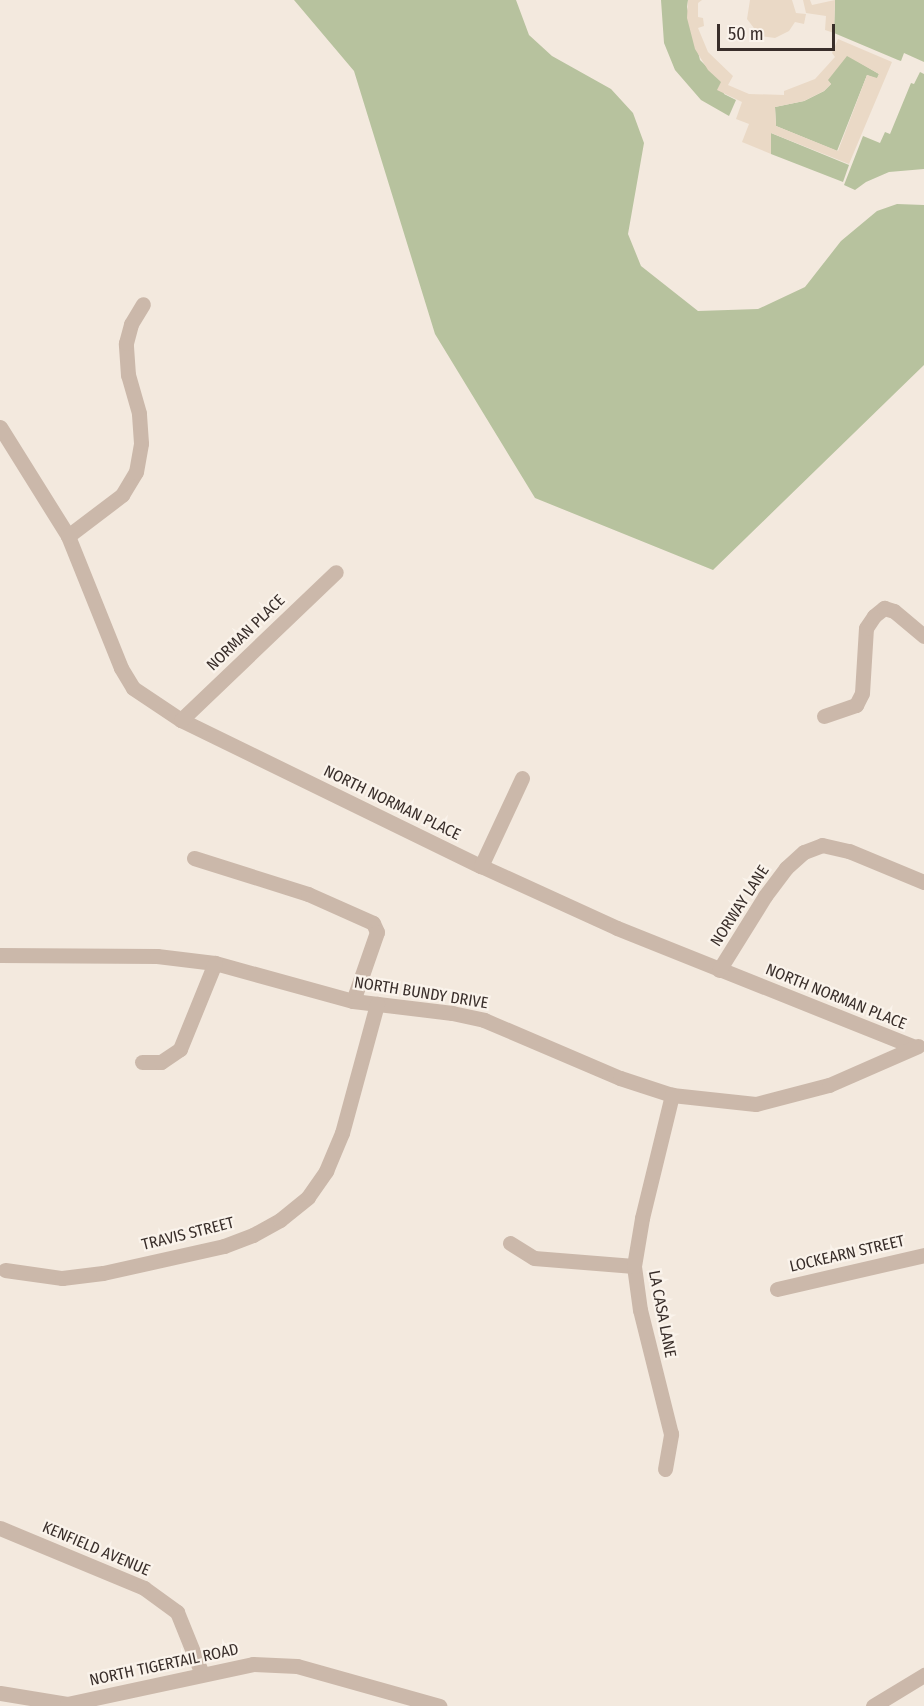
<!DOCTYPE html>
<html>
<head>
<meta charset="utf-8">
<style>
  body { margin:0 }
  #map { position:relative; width:924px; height:1706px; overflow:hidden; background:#f3e9de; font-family:"Fira Sans Condensed",sans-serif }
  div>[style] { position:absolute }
  .green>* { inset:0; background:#b7c29e }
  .plaza>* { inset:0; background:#ead9c6 }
  .minor>* { height:15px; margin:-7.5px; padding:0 7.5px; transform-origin:7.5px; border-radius:7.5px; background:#cbb8aa }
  span { translate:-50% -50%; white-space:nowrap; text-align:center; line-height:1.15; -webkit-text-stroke:4.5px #faf3eb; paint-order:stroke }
  .street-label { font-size:16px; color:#392e2a }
  .scale { position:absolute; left:717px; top:24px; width:118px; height:27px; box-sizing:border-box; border:3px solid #392e2a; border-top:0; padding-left:8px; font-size:18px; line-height:21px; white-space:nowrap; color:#392e2a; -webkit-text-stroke:4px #faf3eb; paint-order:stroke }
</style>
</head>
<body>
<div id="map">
  <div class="green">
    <div style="clip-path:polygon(294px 0,516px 0,529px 35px,552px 56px,611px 89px,633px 113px,644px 143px,628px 234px,641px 266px,698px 311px,758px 309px,805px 287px,841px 241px,877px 211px,897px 204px,924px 205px,924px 365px,713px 570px,535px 498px,435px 334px,354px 71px)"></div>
    <div style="clip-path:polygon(661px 0,688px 0,687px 7px,700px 60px,722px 82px,724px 94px,736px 100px,729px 116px,701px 100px,675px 70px,664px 43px)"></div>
    <div style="clip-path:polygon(835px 0,924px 0,924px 62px,904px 53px,901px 61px,898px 60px,834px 33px)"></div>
    <div style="clip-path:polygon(847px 55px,879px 74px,877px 79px,867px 75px,837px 151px,776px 126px,775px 107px,804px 101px,824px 91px,831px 84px,827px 80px)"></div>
    <div style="clip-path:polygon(920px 72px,924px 74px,924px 169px,889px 172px,866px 182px,855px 190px,844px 185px,863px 136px,880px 143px,885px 132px,890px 134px,911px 83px,914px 84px)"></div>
    <div style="clip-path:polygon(771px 133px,849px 165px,843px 182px,771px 154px)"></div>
  </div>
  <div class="plaza">
    <div style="clip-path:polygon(evenodd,688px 0,702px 0,698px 3px,698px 17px,703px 18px,704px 26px,698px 28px,708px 52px,733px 76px,728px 85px,749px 94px,784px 95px,784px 91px,815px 79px,835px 57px,832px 53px,838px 39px,892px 62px,849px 164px,771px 133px,771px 154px,742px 142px,749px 124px,736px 119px,742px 102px,717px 90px,721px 82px,708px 70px,695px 49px,687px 18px,688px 0,847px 56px,879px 74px,877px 78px,867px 75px,838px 151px,776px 126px,775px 107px,804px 101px,824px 91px,831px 84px,828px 80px,847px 56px)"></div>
    <div style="clip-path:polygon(750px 0,792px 0,796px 13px,806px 14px,804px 24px,795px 22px,789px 31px,775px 38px,760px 36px,747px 19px)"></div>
    <div style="clip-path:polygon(803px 0,810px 0,812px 5px,835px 0,834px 33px,825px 30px,826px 16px,806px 13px)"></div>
  </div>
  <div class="minor">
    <div style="left:0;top:427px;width:128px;rotate:58deg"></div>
    <div style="left:68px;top:536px;width:142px;rotate:68.1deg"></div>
    <div style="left:121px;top:668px;width:23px;rotate:59deg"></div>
    <div style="left:133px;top:688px;width:58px;rotate:33.7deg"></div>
    <div style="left:181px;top:720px;width:334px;rotate:26deg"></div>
    <div style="left:481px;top:866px;width:149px;rotate:24.5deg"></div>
    <div style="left:617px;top:928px;width:320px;rotate:21.8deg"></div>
    <div style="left:68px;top:536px;width:68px;rotate:-37.2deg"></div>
    <div style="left:122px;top:495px;width:27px;rotate:-59deg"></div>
    <div style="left:136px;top:472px;width:29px;rotate:-80deg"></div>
    <div style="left:141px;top:443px;width:30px;rotate:-94deg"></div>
    <div style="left:139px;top:413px;width:40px;rotate:-106deg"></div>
    <div style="left:128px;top:375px;width:32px;rotate:-94deg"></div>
    <div style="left:126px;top:343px;width:20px;rotate:-75deg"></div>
    <div style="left:131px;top:324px;width:23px;rotate:-59deg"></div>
    <div style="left:824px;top:716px;width:34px;rotate:-19deg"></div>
    <div style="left:856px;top:705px;width:13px;rotate:-63deg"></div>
    <div style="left:862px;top:693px;width:65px;rotate:-86.5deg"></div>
    <div style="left:866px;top:628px;width:14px;rotate:-56deg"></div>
    <div style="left:874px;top:616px;width:13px;rotate:-39deg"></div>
    <div style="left:884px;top:608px;width:10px;rotate:17deg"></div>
    <div style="left:894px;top:611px;width:39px;rotate:40deg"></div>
    <div style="left:181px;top:720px;width:214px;rotate:-43.7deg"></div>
    <div style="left:194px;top:858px;width:120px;rotate:17.5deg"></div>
    <div style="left:308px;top:894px;width:71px;rotate:24deg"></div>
    <div style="left:373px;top:923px;width:10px;rotate:66deg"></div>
    <div style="left:377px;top:932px;width:73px;rotate:109.2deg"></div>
    <div style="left:481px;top:866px;width:97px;rotate:-65deg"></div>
    <div style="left:0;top:955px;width:157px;rotate:0.4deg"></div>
    <div style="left:157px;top:956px;width:58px;rotate:6.9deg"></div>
    <div style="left:215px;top:963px;width:143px;rotate:15.4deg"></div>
    <div style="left:353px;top:1001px;width:100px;rotate:6.9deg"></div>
    <div style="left:452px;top:1013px;width:33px;rotate:12deg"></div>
    <div style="left:484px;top:1020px;width:148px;rotate:23.1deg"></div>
    <div style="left:620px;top:1078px;width:55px;rotate:18.1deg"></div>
    <div style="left:672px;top:1095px;width:84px;rotate:6.1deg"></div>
    <div style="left:756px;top:1104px;width:75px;rotate:-14.6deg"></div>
    <div style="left:829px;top:1085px;width:97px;rotate:-23.7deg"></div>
    <div style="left:719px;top:970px;width:87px;rotate:-58.1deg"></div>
    <div style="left:765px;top:896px;width:35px;rotate:-53deg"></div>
    <div style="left:786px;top:868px;width:24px;rotate:-42deg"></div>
    <div style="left:804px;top:852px;width:19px;rotate:-21deg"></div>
    <div style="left:822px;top:845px;width:28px;rotate:13deg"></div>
    <div style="left:849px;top:851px;width:81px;rotate:22.5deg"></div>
    <div style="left:142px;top:1062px;width:19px"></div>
    <div style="left:161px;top:1062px;width:23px;rotate:-34deg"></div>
    <div style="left:180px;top:1049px;width:93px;rotate:-67.9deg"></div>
    <div style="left:510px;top:1243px;width:28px;rotate:32deg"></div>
    <div style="left:534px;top:1258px;width:100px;rotate:4.6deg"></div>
    <div style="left:5px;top:1270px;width:58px;rotate:8deg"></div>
    <div style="left:62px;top:1278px;width:41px;rotate:-7deg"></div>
    <div style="left:103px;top:1273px;width:124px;rotate:-12.6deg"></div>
    <div style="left:224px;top:1246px;width:31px;rotate:-21deg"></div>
    <div style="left:253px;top:1235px;width:31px;rotate:-29deg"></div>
    <div style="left:280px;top:1220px;width:36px;rotate:-39deg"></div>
    <div style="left:308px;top:1197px;width:32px;rotate:-55deg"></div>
    <div style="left:326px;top:1171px;width:41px;rotate:-67.2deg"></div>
    <div style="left:342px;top:1133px;width:134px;rotate:-74.8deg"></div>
    <div style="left:777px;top:1289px;width:151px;rotate:-13deg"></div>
    <div style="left:665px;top:1469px;width:36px;rotate:-80deg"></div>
    <div style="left:671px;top:1434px;width:128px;rotate:-104deg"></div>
    <div style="left:640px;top:1310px;width:44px;rotate:-97.8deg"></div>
    <div style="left:634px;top:1266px;width:49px;rotate:-80.5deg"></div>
    <div style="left:642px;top:1218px;width:127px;rotate:-76.3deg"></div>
    <div style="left:0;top:1528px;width:156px;rotate:22.6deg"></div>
    <div style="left:144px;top:1588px;width:41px;rotate:36deg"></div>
    <div style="left:177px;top:1612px;width:67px;rotate:68deg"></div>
    <div style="left:0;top:1693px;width:68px;rotate:9.3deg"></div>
    <div style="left:67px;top:1704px;width:190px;rotate:-12.1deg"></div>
    <div style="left:253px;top:1664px;width:44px;rotate:2.6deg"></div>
    <div style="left:297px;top:1666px;width:148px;rotate:15.7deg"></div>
    <div style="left:873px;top:1706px;width:60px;rotate:-31.3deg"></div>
  </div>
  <div class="street-label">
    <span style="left:246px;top:633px;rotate:-44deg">NORMAN PLACE</span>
    <span style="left:392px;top:803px;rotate:26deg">NORTH NORMAN PLACE</span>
    <span style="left:740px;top:906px;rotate:-57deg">NORWAY LANE</span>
    <span style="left:421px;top:993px;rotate:9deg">NORTH BUNDY DRIVE</span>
    <span style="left:836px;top:997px;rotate:22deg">NORTH NORMAN PLACE</span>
    <span style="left:188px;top:1234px;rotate:-14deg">TRAVIS STREET</span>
    <span style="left:847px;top:1254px;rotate:-13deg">LOCKEARN STREET</span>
    <span style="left:662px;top:1314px;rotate:79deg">LA CASA LANE</span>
    <span style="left:96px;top:1549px;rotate:23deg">KENFIELD AVENUE</span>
    <span style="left:164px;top:1665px;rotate:-12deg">NORTH TIGERTAIL ROAD</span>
  </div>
  <div class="scale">50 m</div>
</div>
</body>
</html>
